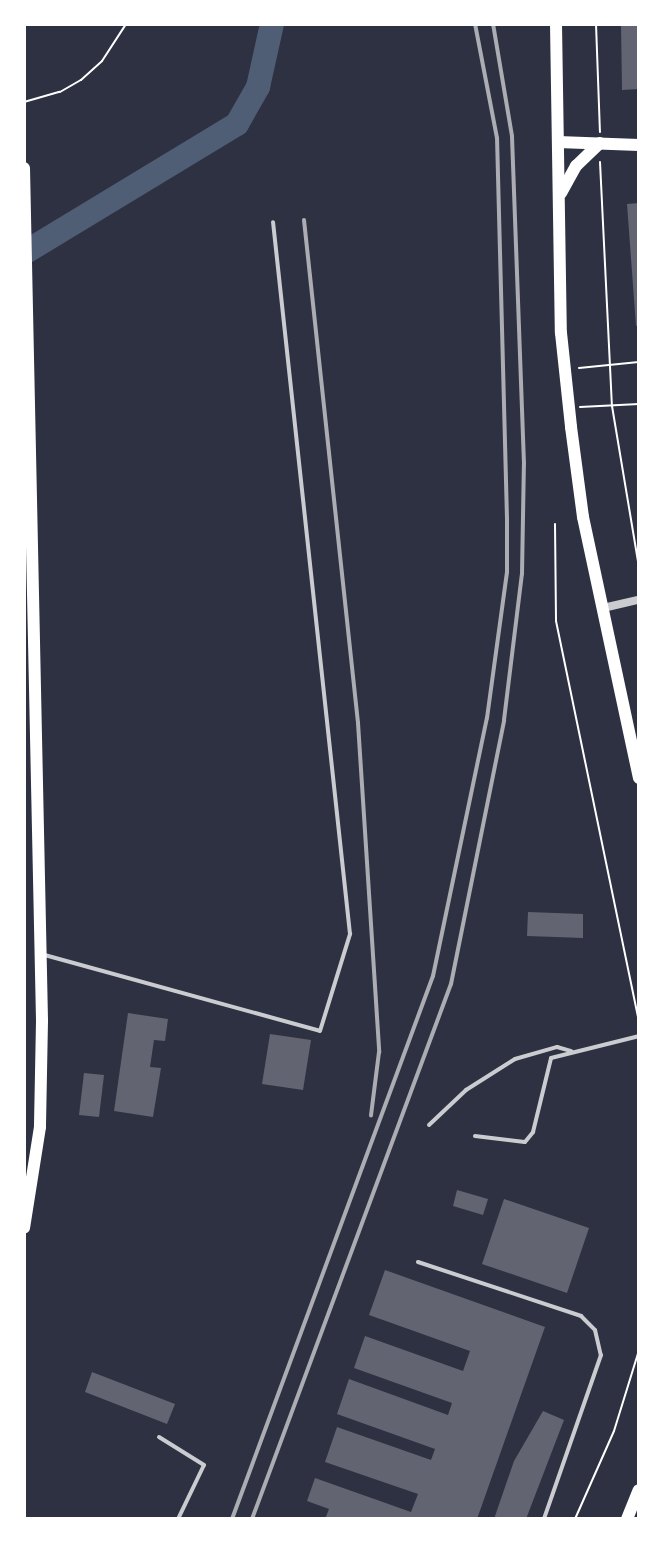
<!DOCTYPE html>
<html>
<head>
<meta charset="utf-8">
<style>
  body { margin:0 }
  #map { position:relative; width:663px; height:1543px; overflow:hidden; background:#2d3142; font-family:"Roboto Condensed",sans-serif }
  div>[style] { position:absolute }
  .river>* { height:24px; margin:-12px; padding:0 12px; transform-origin:12px; border-radius:12px; background:#4f5d75 }
  .building>* { inset:0; background:#626471 }
  .path>* { height:2px; margin:-1px; padding:0 1px; transform-origin:1px; border-radius:1px; background:#fff }
  .service>* { height:4px; margin:-2px; padding:0 2px; transform-origin:2px; border-radius:2px; background:#caccd0 }
  .minor>* { height:8px; margin:-4px; padding:0 4px; transform-origin:4px; border-radius:4px; background:#caccd0 }
  .primary>* { height:12px; margin:-6px; padding:0 6px; transform-origin:6px; border-radius:6px; background:#fff }
  .rail>* { height:4px; margin:-2px; padding:0 2px; transform-origin:2px; border-radius:2px; background:#abadb3 }
  span { translate:-50% -50%; white-space:nowrap; text-align:center; line-height:1.15; -webkit-text-stroke:6px #fff; paint-order:stroke }
  .frame { position:absolute; inset:0; border:26px solid #fff; pointer-events:none }
</style>
</head>
<body>
<div id="map">
  <div class="river">
    <div style="left:24px;top:253px;width:249px;rotate:-31.2deg"></div>
    <div style="left:237px;top:124px;width:43px;rotate:-60.4deg"></div>
    <div style="left:258px;top:87px;width:65px;rotate:-77.5deg"></div>
  </div>
  <div class="building">
    <div style="clip-path:polygon(621px 24px,639px 24px,639px 89px,622px 90px)"></div>
    <div style="clip-path:polygon(639px 203px,639px 326px,636px 326px,627px 204px)"></div>
    <div style="clip-path:polygon(528px 912px,583px 914px,583px 938px,527px 936px)"></div>
    <div style="clip-path:polygon(128px 1013px,168px 1019px,165px 1041px,154px 1040px,150px 1067px,161px 1068px,153px 1117px,114px 1111px)"></div>
    <div style="clip-path:polygon(270px 1034px,311px 1040px,303px 1090px,262px 1084px)"></div>
    <div style="clip-path:polygon(84px 1073px,104px 1075px,99px 1117px,79px 1115px)"></div>
    <div style="clip-path:polygon(457px 1190px,488px 1199px,483px 1215px,453px 1206px)"></div>
    <div style="clip-path:polygon(504px 1199px,589px 1228px,567px 1293px,482px 1264px)"></div>
    <div style="clip-path:polygon(385px 1270px,545px 1327px,477px 1519px,325px 1519px,329px 1509px,307px 1501px,315px 1478px,411px 1512px,418px 1494px,325px 1462px,337px 1427px,431px 1460px,435px 1449px,337px 1414px,349px 1379px,448px 1415px,452px 1403px,354px 1368px,365px 1336px,463px 1371px,470px 1351px,369px 1315px)"></div>
    <div style="clip-path:polygon(92px 1372px,175px 1404px,167px 1424px,85px 1392px)"></div>
    <div style="clip-path:polygon(543px 1411px,564px 1420px,526px 1519px,494px 1519px,514px 1461px)"></div>
  </div>
  <div class="path">
    <div style="left:596px;top:24px;width:108px;rotate:87.9deg"></div>
    <div style="left:24px;top:102px;width:37px;rotate:-16deg"></div>
    <div style="left:60px;top:92px;width:24px;rotate:-30deg"></div>
    <div style="left:81px;top:80px;width:28px;rotate:-42deg"></div>
    <div style="left:102px;top:61px;width:44px;rotate:-57deg"></div>
    <div style="left:600px;top:162px;width:244px;rotate:87.2deg"></div>
    <div style="left:612px;top:406px;width:163px;rotate:80.5deg"></div>
    <div style="left:579px;top:368px;width:60px;rotate:-5.7deg"></div>
    <div style="left:580px;top:407px;width:59px;rotate:-2.9deg"></div>
    <div style="left:555px;top:524px;width:97px;rotate:89.4deg"></div>
    <div style="left:556px;top:621px;width:409px;rotate:78.3deg"></div>
    <div style="left:575px;top:1519px;width:96px;rotate:-66.1deg"></div>
    <div style="left:614px;top:1431px;width:85px;rotate:-72.8deg"></div>
  </div>
  <div class="service">
    <div style="left:41px;top:954px;width:289px;rotate:15.4deg"></div>
    <div style="left:320px;top:1031px;width:102px;rotate:-72.8deg"></div>
    <div style="left:350px;top:934px;width:716px;rotate:-96.17deg"></div>
    <div style="left:429px;top:1125px;width:51px;rotate:-43.4deg"></div>
    <div style="left:466px;top:1090px;width:58px;rotate:-32.3deg"></div>
    <div style="left:515px;top:1059px;width:44px;rotate:-15.9deg"></div>
    <div style="left:557px;top:1047px;width:15px;rotate:16deg"></div>
    <div style="left:475px;top:1136px;width:50px;rotate:6.8deg"></div>
    <div style="left:525px;top:1142px;width:13px;rotate:-51deg"></div>
    <div style="left:533px;top:1132px;width:76px;rotate:-76.3deg"></div>
    <div style="left:551px;top:1058px;width:91px;rotate:-14deg"></div>
    <div style="left:418px;top:1262px;width:172px;rotate:18.3deg"></div>
    <div style="left:581px;top:1316px;width:20px;rotate:45deg"></div>
    <div style="left:595px;top:1330px;width:26px;rotate:77deg"></div>
    <div style="left:601px;top:1355px;width:174px;rotate:109.2deg"></div>
    <div style="left:159px;top:1437px;width:53px;rotate:31.9deg"></div>
    <div style="left:204px;top:1465px;width:60px;rotate:115.7deg"></div>
  </div>
  <div class="minor">
    <div style="left:603px;top:608px;width:37px;rotate:-13deg"></div>
  </div>
  <div class="primary">
    <div style="left:556px;top:24px;width:309px;rotate:89.1deg"></div>
    <div style="left:561px;top:333px;width:95px;rotate:83.9deg"></div>
    <div style="left:571px;top:427px;width:91px;rotate:82.4deg"></div>
    <div style="left:583px;top:517px;width:267px;rotate:77.9deg"></div>
    <div style="left:558px;top:142px;width:81px;rotate:2.1deg"></div>
    <div style="left:24px;top:168px;width:853px;rotate:88.79deg"></div>
    <div style="left:42px;top:1021px;width:106px;rotate:91.1deg"></div>
    <div style="left:40px;top:1127px;width:102px;rotate:99deg"></div>
    <div style="left:561px;top:193px;width:31px;rotate:-61deg"></div>
    <div style="left:576px;top:166px;width:33px;rotate:-44deg"></div>
    <div style="left:627px;top:1519px;width:31px;rotate:-68deg"></div>
  </div>
  <div class="rail">
    <div style="left:304px;top:220px;width:506px;rotate:83.87deg"></div>
    <div style="left:358px;top:723px;width:330px;rotate:86.3deg"></div>
    <div style="left:379px;top:1052px;width:64px;rotate:97.2deg"></div>
    <div style="left:232px;top:1519px;width:579px;rotate:-69.69deg"></div>
    <div style="left:433px;top:976px;width:264px;rotate:-78.2deg"></div>
    <div style="left:487px;top:718px;width:147px;rotate:-82.2deg"></div>
    <div style="left:507px;top:572px;width:53px;rotate:-90deg"></div>
    <div style="left:507px;top:519px;width:381px;rotate:-91.5deg"></div>
    <div style="left:497px;top:138px;width:116px;rotate:-100.9deg"></div>
    <div style="left:252px;top:1519px;width:571px;rotate:-69.6deg"></div>
    <div style="left:451px;top:984px;width:269px;rotate:-78.6deg"></div>
    <div style="left:504px;top:720px;width:147px;rotate:-83deg"></div>
    <div style="left:522px;top:574px;width:110px;rotate:-89deg"></div>
    <div style="left:524px;top:464px;width:328px;rotate:-92.1deg"></div>
    <div style="left:512px;top:136px;width:114px;rotate:-99.6deg"></div>
  </div>
  <div class="frame"></div>
</div>
</body>
</html>
